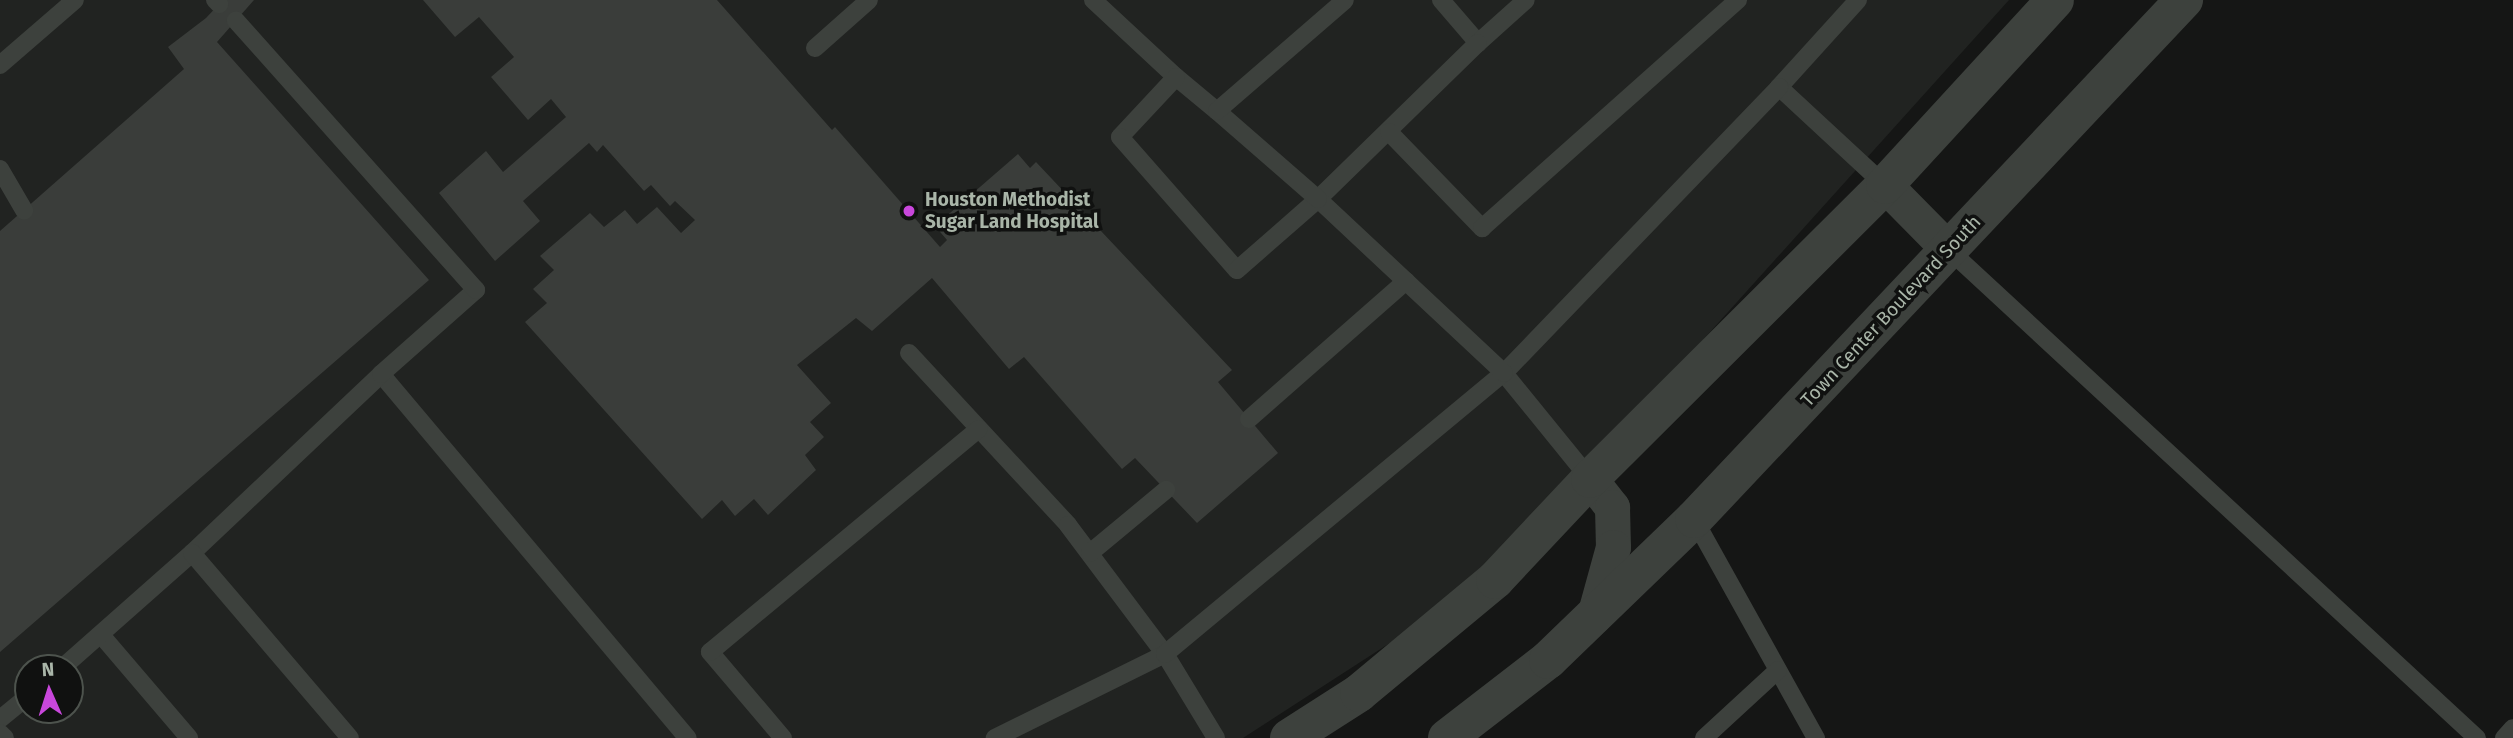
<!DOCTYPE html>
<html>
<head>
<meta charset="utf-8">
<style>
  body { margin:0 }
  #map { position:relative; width:2513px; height:738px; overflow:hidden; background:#151615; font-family:"Fira Sans",sans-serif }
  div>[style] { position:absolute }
  .built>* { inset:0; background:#212321 }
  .building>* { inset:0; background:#3a3d3a }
  .service>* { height:18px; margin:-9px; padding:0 9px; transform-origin:9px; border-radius:9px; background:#3d413d }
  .minor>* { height:35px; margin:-17.5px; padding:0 17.5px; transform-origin:17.5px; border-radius:17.5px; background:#3d413d }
  .tertiary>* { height:38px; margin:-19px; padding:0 19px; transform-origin:19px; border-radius:19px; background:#3d413d }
  .dots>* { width:19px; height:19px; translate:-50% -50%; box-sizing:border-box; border:4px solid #101110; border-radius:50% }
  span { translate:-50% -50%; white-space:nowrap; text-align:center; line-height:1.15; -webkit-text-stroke:7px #101110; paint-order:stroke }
  .poi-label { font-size:19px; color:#a9b5a8; font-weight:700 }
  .left { translate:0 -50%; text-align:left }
  .street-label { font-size:19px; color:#a9b5a8 }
  .north { position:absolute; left:14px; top:654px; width:70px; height:70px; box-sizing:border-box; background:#101110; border:2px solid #4d534d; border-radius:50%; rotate:357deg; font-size:19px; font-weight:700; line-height:28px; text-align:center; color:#a9b5a8 }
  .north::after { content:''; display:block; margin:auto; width:24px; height:32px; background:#c947dc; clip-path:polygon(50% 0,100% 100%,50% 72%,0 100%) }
</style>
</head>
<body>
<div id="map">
  <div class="built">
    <div style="clip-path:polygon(evenodd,0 0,2009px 0,1629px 422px,1447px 606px,1243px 738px,0 738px,0 0,28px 668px,70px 668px,70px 710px,28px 710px,28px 668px)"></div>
  </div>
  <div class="building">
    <div style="clip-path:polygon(223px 0,254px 0,217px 42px,429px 280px,0 652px,0 231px,184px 69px,168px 47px,206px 18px)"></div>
    <div style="clip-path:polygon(423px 0,717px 0,832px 130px,835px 127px,940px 247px,947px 240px,935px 226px,1018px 154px,1030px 168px,1036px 162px,1232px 370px,1218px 382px,1278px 453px,1197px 523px,1135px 458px,1122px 469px,1024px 357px,1009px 369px,932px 278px,872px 331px,856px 318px,797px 365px,831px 403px,810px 422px,824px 437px,805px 455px,816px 470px,768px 515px,754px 499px,735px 516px,722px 500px,702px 519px,525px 322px,547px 303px,533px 289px,554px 270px,540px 256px,590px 213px,604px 227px,625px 210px,637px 224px,657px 207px,681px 233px,695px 220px,675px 201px,670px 206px,651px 185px,644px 191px,603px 145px,597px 152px,589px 143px,523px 201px,540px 221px,495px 261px,439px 193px,486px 151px,503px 172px,566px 117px,551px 99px,528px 120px,491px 77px,514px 57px,479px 17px,455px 37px)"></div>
  </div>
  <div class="service">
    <div style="left:215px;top:0;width:6px;rotate:45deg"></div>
    <div style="left:1093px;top:0;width:113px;rotate:42.9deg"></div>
    <div style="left:1176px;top:77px;width:53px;rotate:39.7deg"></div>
    <div style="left:1441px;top:0;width:57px;rotate:49.3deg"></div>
    <div style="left:1478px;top:43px;width:64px;rotate:-41.9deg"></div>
    <div style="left:1858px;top:0;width:118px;rotate:132.2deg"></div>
    <div style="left:1779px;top:87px;width:144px;rotate:42.8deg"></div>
    <div style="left:815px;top:48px;width:72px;rotate:-41.6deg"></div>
    <div style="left:0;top:65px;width:99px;rotate:-40.9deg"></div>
    <div style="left:1176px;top:77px;width:82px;rotate:133deg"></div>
    <div style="left:1120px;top:137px;width:177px;rotate:48.7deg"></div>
    <div style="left:1237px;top:270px;width:108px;rotate:-41.2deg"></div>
    <div style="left:1318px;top:199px;width:223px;rotate:-44.3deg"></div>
    <div style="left:1389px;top:132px;width:134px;rotate:45.9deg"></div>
    <div style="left:1482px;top:228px;width:343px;rotate:-41.7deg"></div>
    <div style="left:0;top:169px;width:48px;rotate:59.7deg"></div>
    <div style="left:1949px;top:250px;width:719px;rotate:42.75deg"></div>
    <div style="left:909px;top:353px;width:234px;rotate:47.2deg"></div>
    <div style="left:1068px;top:525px;width:161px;rotate:53.1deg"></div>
    <div style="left:1165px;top:654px;width:190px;rotate:153.7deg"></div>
    <div style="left:381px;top:374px;width:476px;rotate:49.9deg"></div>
    <div style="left:1249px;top:419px;width:209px;rotate:-41.3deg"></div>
    <div style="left:1590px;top:479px;width:136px;rotate:-129.1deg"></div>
    <div style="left:1504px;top:373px;width:397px;rotate:-46.1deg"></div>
    <div style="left:1694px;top:519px;width:251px;rotate:60.9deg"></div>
    <div style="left:192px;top:553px;width:260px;rotate:-43.4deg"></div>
    <div style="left:381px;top:374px;width:127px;rotate:-41.5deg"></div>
    <div style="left:476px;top:290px;width:361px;rotate:-131.7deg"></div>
    <div style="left:1090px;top:553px;width:99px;rotate:-39.7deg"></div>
    <div style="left:102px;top:636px;width:134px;rotate:49.5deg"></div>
    <div style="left:62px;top:668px;width:174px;rotate:-41.5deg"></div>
    <div style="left:192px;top:553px;width:243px;rotate:49.5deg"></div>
    <div style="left:0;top:719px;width:36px;rotate:-39deg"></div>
    <div style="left:0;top:733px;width:7px;rotate:45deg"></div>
    <div style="left:783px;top:738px;width:113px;rotate:-130.3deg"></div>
    <div style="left:710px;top:652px;width:349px;rotate:-39.7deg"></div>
    <div style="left:1216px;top:738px;width:98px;rotate:-121.3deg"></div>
    <div style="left:1165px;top:654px;width:440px;rotate:-39.7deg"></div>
    <div style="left:1504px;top:373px;width:255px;rotate:-136.9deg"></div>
    <div style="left:1318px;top:199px;width:134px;rotate:-138.9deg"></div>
    <div style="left:1217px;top:111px;width:169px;rotate:-40.9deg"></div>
    <div style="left:1704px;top:738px;width:100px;rotate:-42.6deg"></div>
    <div style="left:2504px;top:738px;width:13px;rotate:-48deg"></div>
  </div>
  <div class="minor">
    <div style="left:1885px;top:185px;width:91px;rotate:45.4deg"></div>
    <div style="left:1590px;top:479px;width:36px;rotate:52deg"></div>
    <div style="left:1612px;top:507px;width:40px;rotate:88.6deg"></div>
    <div style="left:1613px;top:547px;width:72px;rotate:105.4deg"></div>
  </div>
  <div class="tertiary">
    <div style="left:1289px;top:738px;width:83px;rotate:-32.7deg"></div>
    <div style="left:1359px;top:693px;width:177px;rotate:-39.7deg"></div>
    <div style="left:1495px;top:580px;width:139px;rotate:-46.8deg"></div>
    <div style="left:1590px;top:479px;width:416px;rotate:-44.9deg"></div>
    <div style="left:1885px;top:185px;width:251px;rotate:-47.4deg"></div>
    <div style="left:1447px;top:738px;width:128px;rotate:-37.7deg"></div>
    <div style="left:1548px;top:660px;width:203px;rotate:-44deg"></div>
    <div style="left:1694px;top:519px;width:714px;rotate:-46.65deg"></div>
  </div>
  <div class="dots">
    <div style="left:909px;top:211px;background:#c947dc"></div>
  </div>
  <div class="poi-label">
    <span class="left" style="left:925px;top:211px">Houston Methodist<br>Sugar Land Hospital</span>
  </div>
  <div class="street-label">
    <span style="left:1891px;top:311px;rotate:-47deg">Town Center Boulevard South</span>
  </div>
  <div class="north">N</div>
</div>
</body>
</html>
